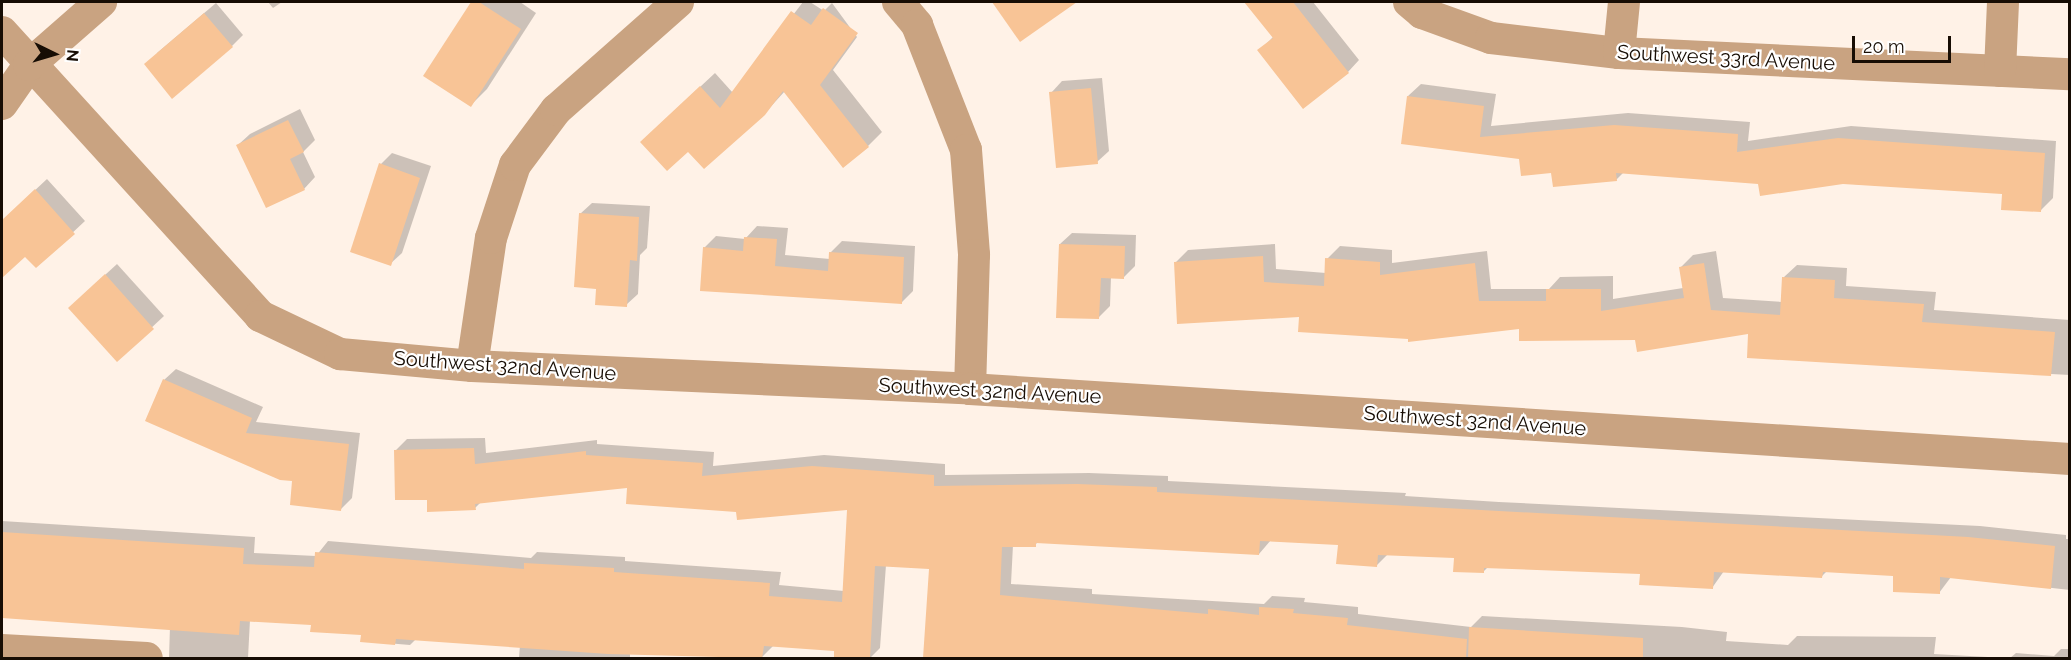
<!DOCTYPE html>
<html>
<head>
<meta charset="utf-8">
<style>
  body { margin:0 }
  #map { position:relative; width:2071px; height:660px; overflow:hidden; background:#fff2e7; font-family:Raleway,sans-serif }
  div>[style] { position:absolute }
  .shadow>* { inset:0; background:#0003 }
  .building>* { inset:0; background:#f8c496 }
  .minor>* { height:32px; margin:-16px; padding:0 16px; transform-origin:16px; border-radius:16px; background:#c9a381 }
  span { translate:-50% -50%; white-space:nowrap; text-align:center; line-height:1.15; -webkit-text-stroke:4.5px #fff; paint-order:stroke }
  .street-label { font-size:20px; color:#170d04 }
  .frame { position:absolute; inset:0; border:3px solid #170d04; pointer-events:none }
  .north { position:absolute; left:24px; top:24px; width:60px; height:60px; -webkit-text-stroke:4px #fff; paint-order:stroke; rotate:95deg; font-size:16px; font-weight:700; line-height:24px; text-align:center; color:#170d04 }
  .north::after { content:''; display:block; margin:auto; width:21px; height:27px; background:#170d04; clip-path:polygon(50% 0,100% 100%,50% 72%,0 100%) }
  .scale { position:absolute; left:1852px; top:36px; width:99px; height:27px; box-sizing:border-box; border:3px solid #170d04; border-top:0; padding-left:8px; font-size:18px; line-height:21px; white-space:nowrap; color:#170d04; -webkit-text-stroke:4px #fff; paint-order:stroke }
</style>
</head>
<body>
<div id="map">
  <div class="shadow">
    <div style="clip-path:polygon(268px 2px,282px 2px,273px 8px)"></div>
    <div style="clip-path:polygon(473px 2px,520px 2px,536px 13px,487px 89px,471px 105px,425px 76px)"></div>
    <div style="clip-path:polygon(803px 2px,810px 2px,824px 11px,832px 3px,857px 37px,833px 70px,882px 132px,868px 146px,843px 166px,785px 91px,764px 114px,688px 150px,656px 128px,715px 73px,733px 93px)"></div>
    <div style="clip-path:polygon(994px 2px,1075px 2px,1020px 40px)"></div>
    <div style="clip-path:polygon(1246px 2px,1313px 2px,1359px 60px,1348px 72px,1259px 51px,1274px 36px)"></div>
    <div style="clip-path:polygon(216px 3px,243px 35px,232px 46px,157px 53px)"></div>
    <div style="clip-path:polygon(1102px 78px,1109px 151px,1097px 162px,1051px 93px,1062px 81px)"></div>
    <div style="clip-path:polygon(1421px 84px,1496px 94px,1491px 126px,1628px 113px,1750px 122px,1748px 141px,1851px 126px,2056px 141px,2053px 198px,2041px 210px,2004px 192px,1624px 172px,1616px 180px,1553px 172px,1520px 158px,1402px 142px,1408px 96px)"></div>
    <div style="clip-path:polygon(300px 109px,315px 140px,303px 152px,315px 177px,304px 189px,238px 145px,250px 134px)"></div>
    <div style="clip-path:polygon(392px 153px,431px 166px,402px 253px,390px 264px,381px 164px)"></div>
    <div style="clip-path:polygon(47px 179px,85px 221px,37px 266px,26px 255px,2px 275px,2px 221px)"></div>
    <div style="clip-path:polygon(592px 203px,650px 206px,647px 248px,640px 255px,638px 294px,626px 305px,598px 287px,580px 214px)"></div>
    <div style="clip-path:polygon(757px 226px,788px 228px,785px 255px,830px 259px,830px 253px,842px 241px,915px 246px,913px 291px,901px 303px,704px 248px,716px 236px,745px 239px)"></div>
    <div style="clip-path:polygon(1072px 233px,1136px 235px,1135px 266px,1124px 277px,1111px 277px,1110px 306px,1099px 317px,1060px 244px)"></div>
    <div style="clip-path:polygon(1275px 244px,1276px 269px,1326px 273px,1327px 259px,1340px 246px,1392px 250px,1392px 263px,1487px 251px,1491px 289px,1549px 289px,1560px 277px,1613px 276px,1613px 299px,1683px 288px,1680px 268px,1693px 255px,1716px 251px,1723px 298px,1782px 302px,1784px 277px,1797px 265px,1847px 268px,1846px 286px,1936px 292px,1934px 310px,2070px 320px,2070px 375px,1748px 357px,1750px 332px,1636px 338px,1520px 328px,1409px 337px,1301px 316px,1175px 263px,1188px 250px)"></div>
    <div style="clip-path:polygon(117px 264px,164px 316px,117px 360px,81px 297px)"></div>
    <div style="clip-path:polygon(176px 369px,263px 407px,256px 422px,360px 433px,352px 498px,341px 509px,294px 480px,164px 380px)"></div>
    <div style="clip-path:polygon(485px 438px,486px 453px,597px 440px,597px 444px,714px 452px,713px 466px,824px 455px,945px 464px,945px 475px,1089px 473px,1168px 476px,1168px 481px,1406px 493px,1405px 496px,1499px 502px,1980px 526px,2066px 535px,2066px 539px,2070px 539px,2070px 590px,1951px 577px,1939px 593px,1895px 574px,1827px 571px,1822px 576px,1724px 571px,1712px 588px,1642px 573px,1488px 567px,1483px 572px,1455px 557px,1388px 554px,1377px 565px,1340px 544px,1271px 540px,1259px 554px,1039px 541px,1035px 545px,1013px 545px,1011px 584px,1092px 589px,1092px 594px,1264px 604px,1272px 596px,1305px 598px,1304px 602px,1358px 607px,1358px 614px,1471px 627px,1482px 616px,1682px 627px,1727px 632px,1726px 641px,1788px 645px,1797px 636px,1936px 637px,1934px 654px,2006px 658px,925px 658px,931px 568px,886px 565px,880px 648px,870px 658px,836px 658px,836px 650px,774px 645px,762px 657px,630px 651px,630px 658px,519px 658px,520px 645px,416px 639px,410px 645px,362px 641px,363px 633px,312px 624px,250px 620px,248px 658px,169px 658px,170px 626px,2px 616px,2px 521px,255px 537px,254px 553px,316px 556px,328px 541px,531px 558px,537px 552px,625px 557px,625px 561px,781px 572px,779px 585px,844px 591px,849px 508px,738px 511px,629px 487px,481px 502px,475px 508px,428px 498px,395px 451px,407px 439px)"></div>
    <div style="clip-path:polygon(2061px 649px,2070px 649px,2070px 658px,2010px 658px,2016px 653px,2054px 656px)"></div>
  </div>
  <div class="building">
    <div style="clip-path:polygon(471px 2px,479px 2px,521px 29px,471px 107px,423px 76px)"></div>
    <div style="clip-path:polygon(992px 2px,1077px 2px,1020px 42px)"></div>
    <div style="clip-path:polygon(1244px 2px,1293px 2px,1349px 73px,1303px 109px,1257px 50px,1273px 38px)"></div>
    <div style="clip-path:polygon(823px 8px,858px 33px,820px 85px,869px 147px,843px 168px,783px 91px,765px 115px,704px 169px,688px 152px,667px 171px,640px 142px,700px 86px,720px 108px,791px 11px,811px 25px)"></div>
    <div style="clip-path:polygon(204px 13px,233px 47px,172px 99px,144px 64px)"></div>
    <div style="clip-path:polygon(1091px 88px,1098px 164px,1056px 168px,1049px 92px)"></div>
    <div style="clip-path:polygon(1407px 96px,1484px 106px,1480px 137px,1614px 125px,1738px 134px,1737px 152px,1838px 138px,2045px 153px,2041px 212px,2001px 210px,2002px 194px,1843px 184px,1760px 196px,1758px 184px,1616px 173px,1617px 181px,1553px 187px,1551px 173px,1521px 176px,1519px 159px,1401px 144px)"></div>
    <div style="clip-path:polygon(288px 120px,304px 152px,290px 159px,305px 190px,266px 208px,236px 145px)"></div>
    <div style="clip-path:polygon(379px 163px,420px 178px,391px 266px,350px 252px)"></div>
    <div style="clip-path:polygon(35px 189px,75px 234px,36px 268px,25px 257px,2px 278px,2px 220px)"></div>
    <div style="clip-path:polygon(579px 213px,639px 217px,637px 261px,630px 260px,627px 307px,595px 305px,596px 289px,574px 287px)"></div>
    <div style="clip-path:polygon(744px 237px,777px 239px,775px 266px,828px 271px,829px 252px,904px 257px,902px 304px,700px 291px,703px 247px,743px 251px)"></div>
    <div style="clip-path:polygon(1059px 244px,1125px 246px,1124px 279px,1101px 278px,1099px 319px,1056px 318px)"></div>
    <div style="clip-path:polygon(1263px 256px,1264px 282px,1324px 286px,1325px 258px,1380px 262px,1380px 275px,1475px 263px,1479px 301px,1546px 301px,1546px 289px,1601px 289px,1601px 311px,1684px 298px,1679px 267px,1704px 263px,1711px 310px,1780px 315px,1782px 277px,1835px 280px,1834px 298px,1924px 304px,1922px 322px,2055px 332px,2051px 376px,1747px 358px,1748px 334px,1637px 352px,1635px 340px,1519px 341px,1519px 329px,1408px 342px,1408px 339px,1298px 332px,1299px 317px,1177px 324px,1174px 262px)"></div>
    <div style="clip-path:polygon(105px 274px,154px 329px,117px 362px,68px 308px)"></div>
    <div style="clip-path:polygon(163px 379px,252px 418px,246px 433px,349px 444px,341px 511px,290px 505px,292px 481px,280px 480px,145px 421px)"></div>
    <div style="clip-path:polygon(474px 448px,475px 464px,586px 451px,586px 455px,703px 463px,702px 476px,812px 466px,934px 475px,934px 486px,1077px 484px,1157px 487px,1157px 492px,1968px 537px,2055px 546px,2051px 589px,1940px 577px,1940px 594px,1893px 592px,1893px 576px,1823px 572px,1822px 578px,1714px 572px,1713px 589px,1639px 585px,1640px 574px,1484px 568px,1484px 573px,1453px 572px,1454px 558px,1378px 555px,1377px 567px,1336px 564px,1338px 545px,1260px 541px,1259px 555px,1036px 543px,1036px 547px,1002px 547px,1000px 595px,1208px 614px,1208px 609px,1259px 615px,1259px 607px,1294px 609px,1293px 613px,1348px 618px,1347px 625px,1467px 639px,1466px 658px,923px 658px,929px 569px,875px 566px,870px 658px,834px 658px,834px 651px,764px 646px,762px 658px,756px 658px,608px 654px,396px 639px,395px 645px,360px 642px,361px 635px,310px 632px,311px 625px,240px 621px,239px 635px,2px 618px,2px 532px,244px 548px,243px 564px,314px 567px,315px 552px,524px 569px,524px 563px,614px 568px,614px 572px,770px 583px,769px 596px,842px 602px,847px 510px,737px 520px,736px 512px,626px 504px,627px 488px,475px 504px,476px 510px,427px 512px,427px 500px,395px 500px,394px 450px)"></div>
    <div style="clip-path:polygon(1469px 627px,1643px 638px,1643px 658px,1468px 658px)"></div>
  </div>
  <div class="minor">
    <div style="left:898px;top:2px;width:30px;rotate:50deg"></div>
    <div style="left:917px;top:25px;width:134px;rotate:68.6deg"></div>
    <div style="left:966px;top:150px;width:105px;rotate:85.6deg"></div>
    <div style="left:974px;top:255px;width:134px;rotate:91.7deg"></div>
    <div style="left:1409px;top:2px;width:17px;rotate:40deg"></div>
    <div style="left:1422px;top:13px;width:73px;rotate:19.9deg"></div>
    <div style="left:1491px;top:38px;width:129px;rotate:6.7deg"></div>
    <div style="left:1619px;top:53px;width:451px;rotate:2.7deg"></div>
    <div style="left:2px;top:32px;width:384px;rotate:47.7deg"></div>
    <div style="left:260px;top:316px;width:89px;rotate:25.4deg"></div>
    <div style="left:340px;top:354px;width:133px;rotate:5.2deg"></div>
    <div style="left:472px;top:366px;width:499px;rotate:2.6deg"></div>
    <div style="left:970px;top:389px;width:1102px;rotate:3.64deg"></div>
    <div style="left:1619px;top:53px;width:51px;rotate:-84.4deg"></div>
    <div style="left:2000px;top:71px;width:69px;rotate:-87.5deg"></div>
    <div style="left:2px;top:104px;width:47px;rotate:-55.3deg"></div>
    <div style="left:29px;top:65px;width:96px;rotate:-41.2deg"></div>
    <div style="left:472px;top:366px;width:129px;rotate:-81.6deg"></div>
    <div style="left:491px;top:238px;width:77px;rotate:-71.8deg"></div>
    <div style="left:515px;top:165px;width:69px;rotate:-53.3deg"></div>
    <div style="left:556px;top:110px;width:163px;rotate:-41.5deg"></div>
    <div style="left:2px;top:650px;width:145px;rotate:3.2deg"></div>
  </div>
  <div class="street-label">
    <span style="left:1726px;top:58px;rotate:3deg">Southwest 33rd Avenue</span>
    <span style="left:505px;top:366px;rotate:4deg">Southwest 32nd Avenue</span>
    <span style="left:990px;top:391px;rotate:3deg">Southwest 32nd Avenue</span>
    <span style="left:1475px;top:421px;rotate:4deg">Southwest 32nd Avenue</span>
  </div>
  <div class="frame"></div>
  <div class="north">N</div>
  <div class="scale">20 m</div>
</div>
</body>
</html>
